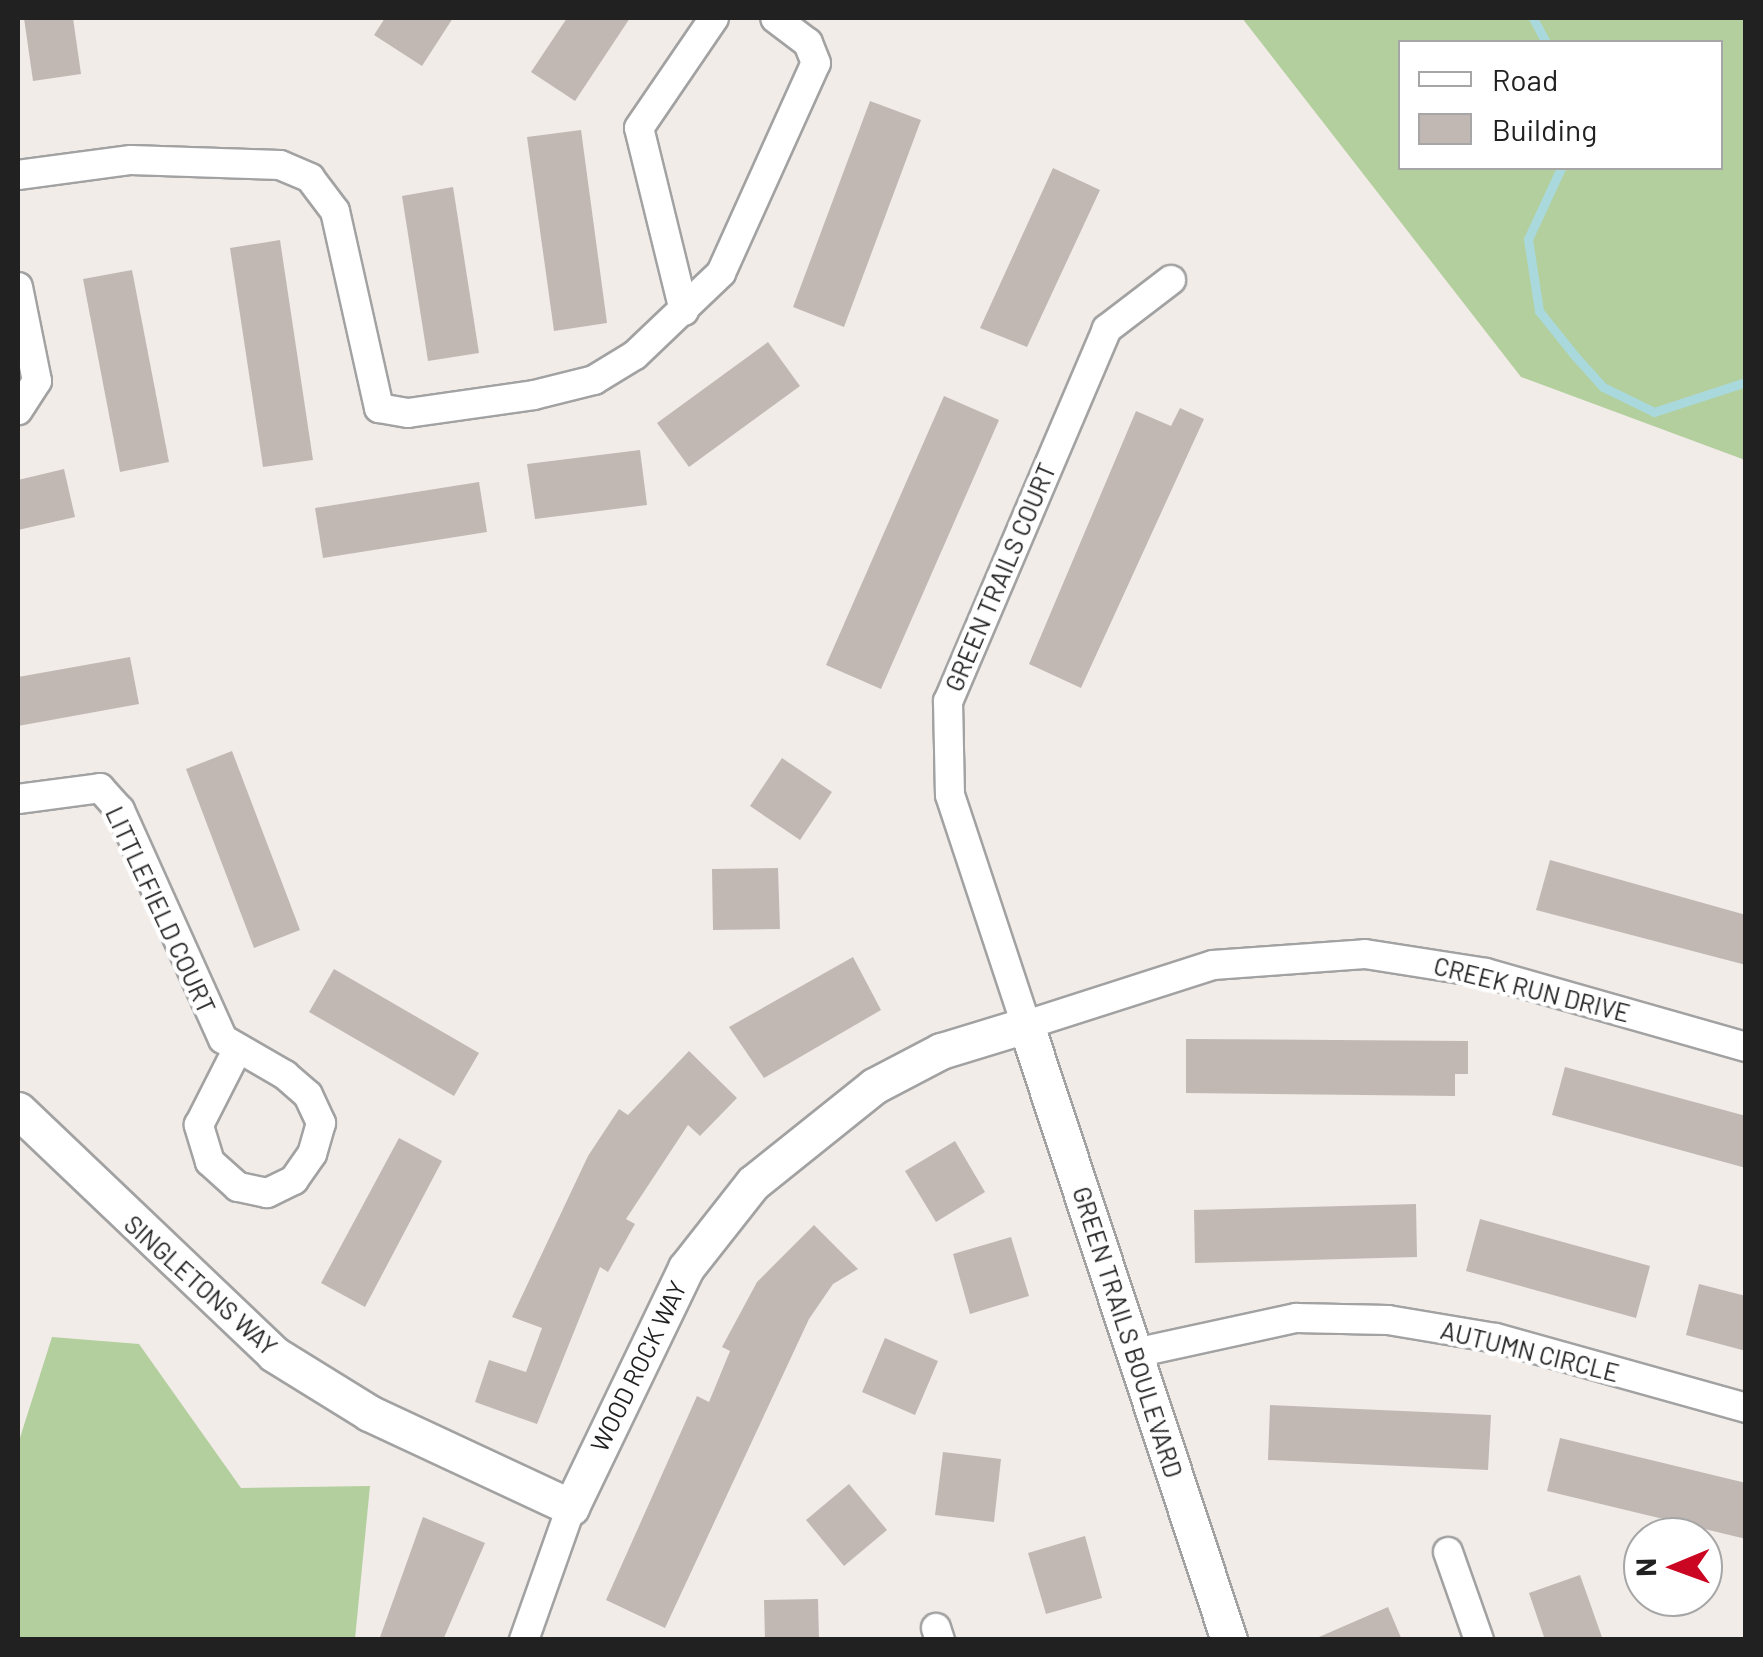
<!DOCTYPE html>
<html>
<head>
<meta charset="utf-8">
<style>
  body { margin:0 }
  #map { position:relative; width:1763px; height:1657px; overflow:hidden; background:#f1ece8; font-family:Barlow,sans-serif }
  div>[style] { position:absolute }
  .forest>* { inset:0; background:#b3cf9e }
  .stream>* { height:9px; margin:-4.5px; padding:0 4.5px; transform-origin:4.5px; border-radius:4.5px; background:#aad9dd }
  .building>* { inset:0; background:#c1b8b4 }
  .roads { filter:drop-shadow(2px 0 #a2a2a2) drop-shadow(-2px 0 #a2a2a2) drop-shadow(0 2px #a2a2a2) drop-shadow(0 -2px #a2a2a2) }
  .minor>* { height:28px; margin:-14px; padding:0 14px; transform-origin:14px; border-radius:14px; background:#fff }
  .tertiary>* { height:35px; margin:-17.5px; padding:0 17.5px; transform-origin:17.5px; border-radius:17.5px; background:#fff }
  span { translate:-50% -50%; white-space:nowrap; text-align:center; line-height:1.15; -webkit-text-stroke:9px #fff; paint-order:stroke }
  .street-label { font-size:25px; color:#212121 }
  .frame { position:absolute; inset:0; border:20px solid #212121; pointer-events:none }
  .legend { position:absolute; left:1398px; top:40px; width:325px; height:130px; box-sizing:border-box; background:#fff; border:2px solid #a6a6a6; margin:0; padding:12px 18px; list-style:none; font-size:30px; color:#212121 }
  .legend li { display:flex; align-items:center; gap:20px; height:50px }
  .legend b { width:50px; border:2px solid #a6a6a6 }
  .north { position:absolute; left:1623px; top:1517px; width:100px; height:100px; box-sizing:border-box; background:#fff; border:2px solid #a6a6a6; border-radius:50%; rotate:269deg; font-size:28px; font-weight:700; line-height:40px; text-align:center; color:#212121 }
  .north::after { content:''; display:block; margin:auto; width:35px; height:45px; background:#cb0623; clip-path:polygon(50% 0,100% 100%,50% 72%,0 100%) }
</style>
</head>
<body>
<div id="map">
  <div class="forest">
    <div style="clip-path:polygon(evenodd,1242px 18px,1745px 18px,1745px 460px,1521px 377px,1242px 18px,1400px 42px,1720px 42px,1720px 168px,1400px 168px,1400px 42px)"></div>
    <div style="clip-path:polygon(52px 1337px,139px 1344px,241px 1488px,370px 1486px,355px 1639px,18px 1639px,18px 1444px)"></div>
  </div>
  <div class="stream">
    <div style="left:1533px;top:18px;width:27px;rotate:62deg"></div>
    <div style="left:1561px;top:168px;width:78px;rotate:114.9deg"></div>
    <div style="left:1528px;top:239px;width:73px;rotate:81.3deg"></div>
    <div style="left:1539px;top:311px;width:58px;rotate:51.3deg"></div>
    <div style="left:1575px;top:356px;width:42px;rotate:47.9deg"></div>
    <div style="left:1603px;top:387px;width:57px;rotate:26.1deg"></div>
    <div style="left:1654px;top:412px;width:97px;rotate:-18.1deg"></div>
  </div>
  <div class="building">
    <div style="clip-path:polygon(24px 18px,73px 18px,81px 74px,33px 81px)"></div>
    <div style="clip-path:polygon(385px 18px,453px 18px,422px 66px,374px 35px)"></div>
    <div style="clip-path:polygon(567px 18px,630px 18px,575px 101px,531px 72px)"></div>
    <div style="clip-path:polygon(870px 101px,921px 120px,844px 327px,793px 307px)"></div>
    <div style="clip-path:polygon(581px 130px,607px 323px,554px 331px,527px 137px)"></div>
    <div style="clip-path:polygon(1053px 168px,1100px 190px,1027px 347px,980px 328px)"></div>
    <div style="clip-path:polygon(453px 187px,479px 353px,428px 361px,402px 196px)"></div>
    <div style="clip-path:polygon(280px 240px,313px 460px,263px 467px,230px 248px)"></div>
    <div style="clip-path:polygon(132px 270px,169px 462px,120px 472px,83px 279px)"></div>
    <div style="clip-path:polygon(768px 342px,800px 386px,689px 467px,657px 423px)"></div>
    <div style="clip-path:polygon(944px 396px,999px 420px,881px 689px,826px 665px)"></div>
    <div style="clip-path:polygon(1180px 408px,1204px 419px,1081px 688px,1029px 664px,1136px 411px,1171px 426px)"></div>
    <div style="clip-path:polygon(640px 450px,647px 505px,535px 519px,527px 464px)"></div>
    <div style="clip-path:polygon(64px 469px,75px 517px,18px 530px,18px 480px)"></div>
    <div style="clip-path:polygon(479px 482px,487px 532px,323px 558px,315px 508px)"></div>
    <div style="clip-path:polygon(130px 657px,139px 704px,18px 726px,18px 677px)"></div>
    <div style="clip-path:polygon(232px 751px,300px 930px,254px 948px,186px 769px)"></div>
    <div style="clip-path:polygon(782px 758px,832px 792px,800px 840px,750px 806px)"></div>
    <div style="clip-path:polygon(1550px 860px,1746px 915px,1746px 965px,1536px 910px)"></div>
    <div style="clip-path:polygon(778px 868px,780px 929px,713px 930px,712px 869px)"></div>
    <div style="clip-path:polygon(853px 957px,881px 1010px,764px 1078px,729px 1027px)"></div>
    <div style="clip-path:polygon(334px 969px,479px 1053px,454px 1096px,309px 1012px)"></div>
    <div style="clip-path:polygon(1186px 1039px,1468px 1041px,1468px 1074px,1455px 1074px,1455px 1096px,1186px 1093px)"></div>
    <div style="clip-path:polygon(689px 1051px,737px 1098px,700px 1136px,688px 1125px,626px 1219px,635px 1224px,608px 1272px,600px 1267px,537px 1424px,475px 1402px,489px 1360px,526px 1372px,542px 1328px,512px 1317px,588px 1156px,619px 1109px,628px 1115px)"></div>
    <div style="clip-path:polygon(1565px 1067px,1746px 1116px,1746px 1168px,1552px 1115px)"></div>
    <div style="clip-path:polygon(399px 1138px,442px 1161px,365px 1307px,321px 1283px)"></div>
    <div style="clip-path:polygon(955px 1141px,985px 1192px,936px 1222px,905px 1171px)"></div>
    <div style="clip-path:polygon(1416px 1204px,1417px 1257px,1195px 1263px,1194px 1210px)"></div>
    <div style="clip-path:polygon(1480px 1219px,1650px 1266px,1636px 1318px,1466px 1271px)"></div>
    <div style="clip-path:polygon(814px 1225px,858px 1269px,833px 1284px,809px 1319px,665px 1628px,606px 1600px,697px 1396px,709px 1402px,730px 1351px,722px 1347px,757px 1282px)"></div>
    <div style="clip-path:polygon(1011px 1237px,1029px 1296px,970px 1314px,953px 1254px)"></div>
    <div style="clip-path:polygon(1699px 1284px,1746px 1296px,1746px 1351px,1686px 1335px)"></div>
    <div style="clip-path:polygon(885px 1338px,938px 1361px,915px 1415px,862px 1392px)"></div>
    <div style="clip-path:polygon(1270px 1405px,1491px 1415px,1488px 1470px,1268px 1460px)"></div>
    <div style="clip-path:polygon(1560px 1438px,1746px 1483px,1746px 1539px,1547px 1491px)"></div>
    <div style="clip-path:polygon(943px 1452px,1001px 1459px,994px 1522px,935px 1515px)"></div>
    <div style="clip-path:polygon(849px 1484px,887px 1530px,844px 1566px,806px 1520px)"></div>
    <div style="clip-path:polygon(423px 1517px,485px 1543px,443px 1640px,379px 1640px)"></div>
    <div style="clip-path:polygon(1085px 1536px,1102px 1598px,1046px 1614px,1028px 1553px)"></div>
    <div style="clip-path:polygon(1580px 1575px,1603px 1640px,1545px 1640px,1529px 1593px)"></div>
    <div style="clip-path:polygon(818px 1599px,819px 1640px,765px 1640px,764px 1600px)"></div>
    <div style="clip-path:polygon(1388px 1607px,1402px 1640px,1312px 1640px)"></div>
  </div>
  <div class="roads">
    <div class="minor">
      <div style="left:18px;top:175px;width:114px;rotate:-7.6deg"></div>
      <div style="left:131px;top:160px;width:149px;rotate:1.9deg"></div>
      <div style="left:280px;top:165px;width:33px;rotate:23deg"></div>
      <div style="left:310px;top:178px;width:41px;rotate:52.9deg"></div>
      <div style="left:335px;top:211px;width:202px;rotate:77.4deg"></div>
      <div style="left:379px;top:408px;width:29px;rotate:10deg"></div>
      <div style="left:408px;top:413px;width:127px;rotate:-8.1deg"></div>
      <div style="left:534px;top:395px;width:62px;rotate:-14deg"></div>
      <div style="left:594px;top:380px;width:48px;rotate:-31.4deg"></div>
      <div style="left:635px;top:355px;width:119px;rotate:-43.6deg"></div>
      <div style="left:721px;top:273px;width:230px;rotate:-65.7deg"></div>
      <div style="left:816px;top:63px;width:22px;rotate:-112deg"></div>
      <div style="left:808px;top:43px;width:41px;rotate:-142.9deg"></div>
      <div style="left:1171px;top:280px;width:81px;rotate:142.6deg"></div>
      <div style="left:1107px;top:329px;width:405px;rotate:113.1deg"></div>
      <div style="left:948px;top:701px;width:94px;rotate:88.8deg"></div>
      <div style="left:950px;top:795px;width:242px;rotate:71.7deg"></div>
      <div style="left:1026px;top:1025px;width:196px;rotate:-17.8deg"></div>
      <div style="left:1213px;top:965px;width:152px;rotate:-4.1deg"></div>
      <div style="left:1365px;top:954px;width:122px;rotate:8.9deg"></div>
      <div style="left:1486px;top:973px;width:270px;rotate:15.9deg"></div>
      <div style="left:18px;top:287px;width:96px;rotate:78.6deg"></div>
      <div style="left:37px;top:381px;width:35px;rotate:123deg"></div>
      <div style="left:684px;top:311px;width:188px;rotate:-103.8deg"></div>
      <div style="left:639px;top:128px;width:133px;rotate:-55.7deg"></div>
      <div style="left:18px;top:799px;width:83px;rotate:-7.6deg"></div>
      <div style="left:100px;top:788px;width:30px;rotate:48deg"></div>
      <div style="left:120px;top:810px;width:251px;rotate:65.8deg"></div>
      <div style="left:223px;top:1039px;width:72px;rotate:30.1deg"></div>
      <div style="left:285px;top:1075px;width:30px;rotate:41deg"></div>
      <div style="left:308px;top:1095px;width:31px;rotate:65deg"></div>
      <div style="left:321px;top:1123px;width:32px;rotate:106deg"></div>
      <div style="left:312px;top:1154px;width:32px;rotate:125deg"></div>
      <div style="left:294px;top:1180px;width:30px;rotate:154deg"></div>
      <div style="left:267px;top:1193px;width:30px;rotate:-168deg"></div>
      <div style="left:238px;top:1187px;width:38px;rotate:-138deg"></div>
      <div style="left:210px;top:1162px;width:39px;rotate:-107deg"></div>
      <div style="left:199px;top:1125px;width:86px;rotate:-63.1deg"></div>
      <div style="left:1135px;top:1353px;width:165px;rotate:-12.3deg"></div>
      <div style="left:1296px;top:1318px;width:92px;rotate:1.2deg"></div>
      <div style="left:1388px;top:1320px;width:109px;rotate:9.5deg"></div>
      <div style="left:1496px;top:1338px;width:260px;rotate:15.6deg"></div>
      <div style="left:1448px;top:1552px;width:93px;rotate:70.6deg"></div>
      <div style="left:936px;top:1628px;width:13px;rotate:72deg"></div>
      <div style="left:524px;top:1640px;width:141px;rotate:-70.5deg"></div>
    </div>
    <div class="tertiary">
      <div style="left:18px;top:1110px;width:354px;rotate:43.6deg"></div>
      <div style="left:274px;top:1354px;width:112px;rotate:31.8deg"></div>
      <div style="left:369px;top:1413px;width:223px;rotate:25deg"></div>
      <div style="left:571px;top:1507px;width:265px;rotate:-64.3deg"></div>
      <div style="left:686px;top:1268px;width:108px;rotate:-51.8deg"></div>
      <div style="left:753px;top:1183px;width:155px;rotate:-38.7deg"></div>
      <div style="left:874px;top:1086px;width:76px;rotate:-27.6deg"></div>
      <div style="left:941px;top:1051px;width:89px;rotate:-17deg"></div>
      <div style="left:1026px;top:1025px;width:648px;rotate:71.73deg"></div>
    </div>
  </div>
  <div class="street-label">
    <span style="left:1000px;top:577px;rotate:-67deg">GREEN TRAILS COURT</span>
    <span style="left:161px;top:910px;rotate:65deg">LITTLEFIELD COURT</span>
    <span style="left:1532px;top:989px;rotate:14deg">CREEK RUN DRIVE</span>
    <span style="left:201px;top:1285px;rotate:42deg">SINGLETONS WAY</span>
    <span style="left:1128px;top:1332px;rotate:72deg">GREEN TRAILS BOULEVARD</span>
    <span style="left:1530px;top:1351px;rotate:14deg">AUTUMN CIRCLE</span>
    <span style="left:638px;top:1366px;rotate:-64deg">WOOD ROCK WAY</span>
  </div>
  <div class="frame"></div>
  <ul class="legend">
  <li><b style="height:12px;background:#fff"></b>Road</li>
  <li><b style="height:28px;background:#c1b8b4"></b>Building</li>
  </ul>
  <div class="north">N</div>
</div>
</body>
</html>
